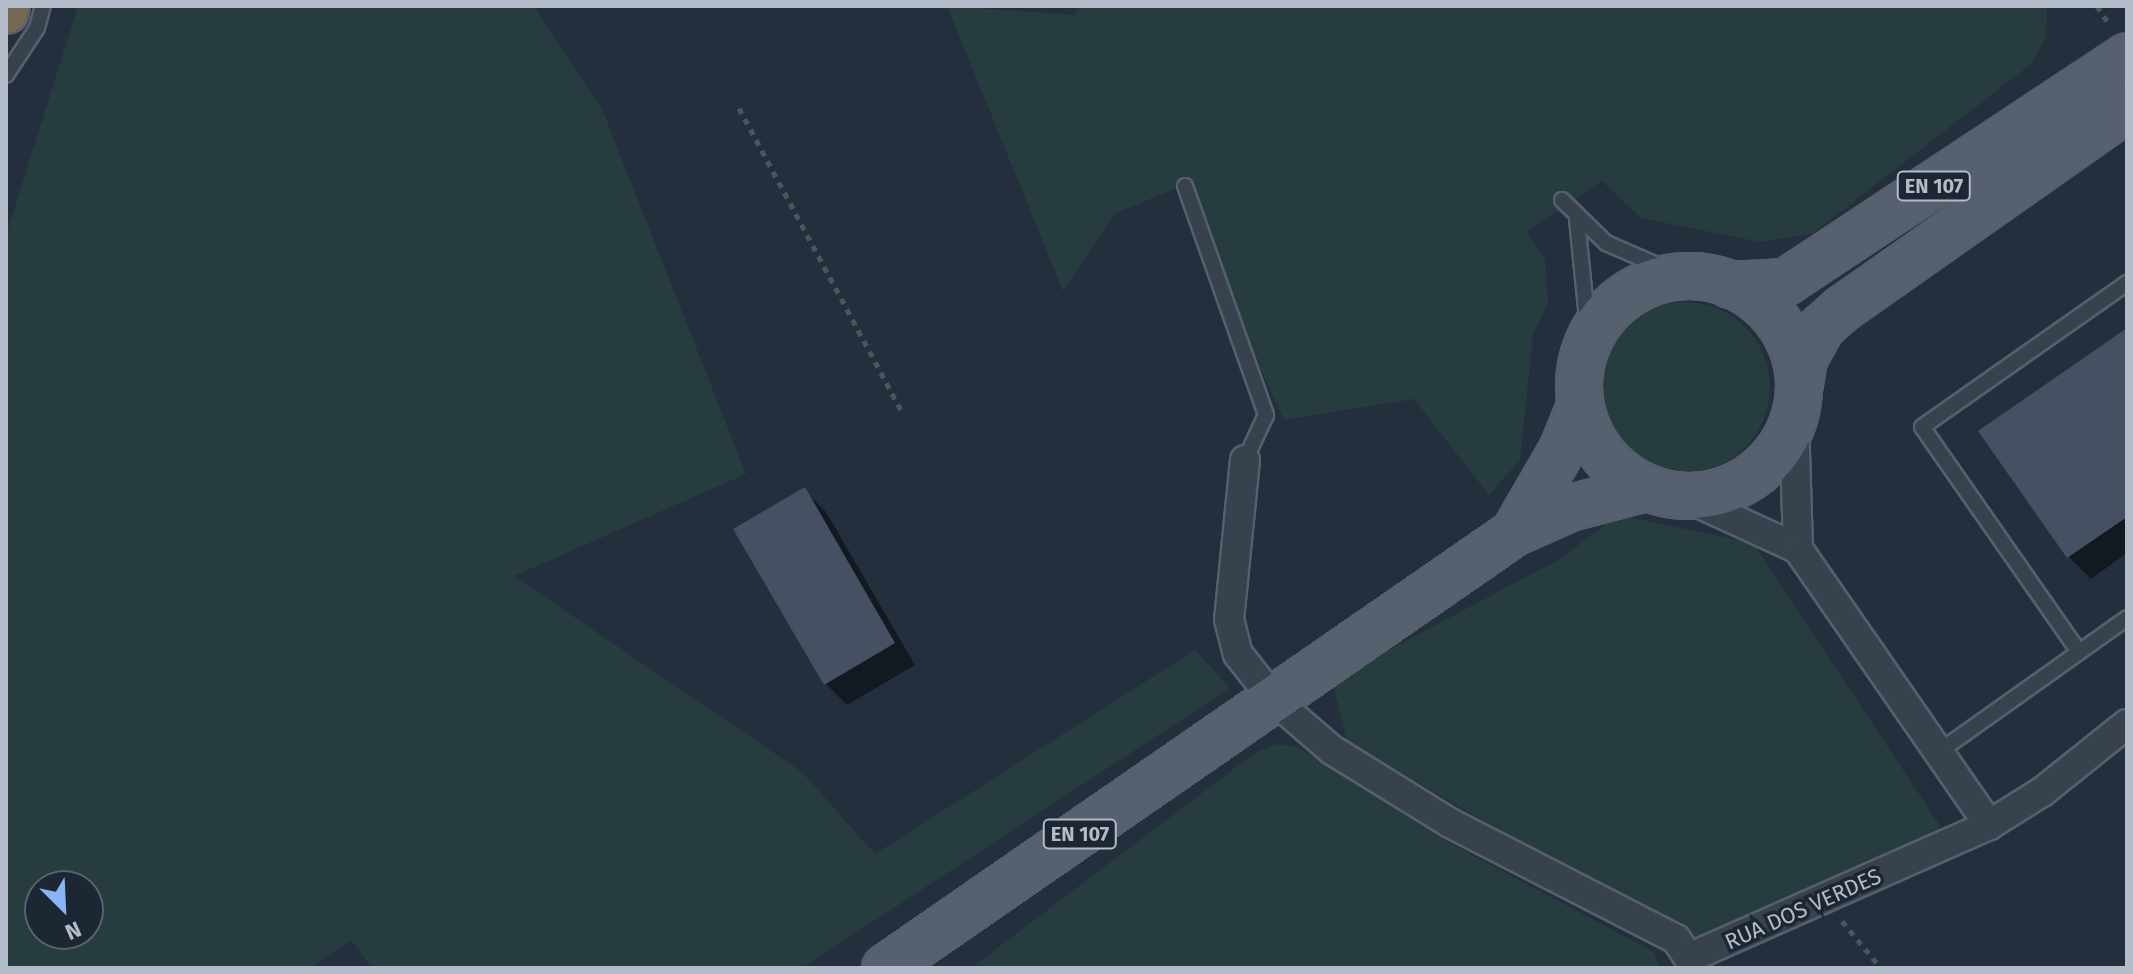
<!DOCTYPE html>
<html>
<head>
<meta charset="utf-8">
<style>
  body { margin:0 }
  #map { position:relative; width:2133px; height:974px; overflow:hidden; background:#242f3e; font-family:"Fira Sans",sans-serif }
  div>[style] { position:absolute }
  .green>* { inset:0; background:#263c3f }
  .round { border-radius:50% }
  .shadow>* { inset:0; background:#0007 }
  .building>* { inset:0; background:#455162 }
  .path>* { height:5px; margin-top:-2.5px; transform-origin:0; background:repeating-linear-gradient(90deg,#44595c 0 6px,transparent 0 12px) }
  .roads { filter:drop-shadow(2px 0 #565f6c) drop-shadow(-2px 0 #565f6c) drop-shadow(0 2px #565f6c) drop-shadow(0 -2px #565f6c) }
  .lane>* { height:14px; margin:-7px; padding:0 7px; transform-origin:7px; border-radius:7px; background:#38414e }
  .street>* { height:28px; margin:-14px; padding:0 14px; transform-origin:14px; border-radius:14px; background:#38414e }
  .primary>* { height:44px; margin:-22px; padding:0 22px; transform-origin:22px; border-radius:22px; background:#56606e }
  .primary>.ring { margin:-22px; padding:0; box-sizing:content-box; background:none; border:44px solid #56606e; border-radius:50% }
  .highway>* { height:44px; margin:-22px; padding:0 22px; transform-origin:22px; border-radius:22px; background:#746855 }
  span { translate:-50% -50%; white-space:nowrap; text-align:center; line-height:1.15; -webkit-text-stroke:7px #1d2633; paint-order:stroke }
  .shield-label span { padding:2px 6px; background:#1d2633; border:2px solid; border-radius:6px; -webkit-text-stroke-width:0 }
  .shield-label { font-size:20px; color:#b4bcc9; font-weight:700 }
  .street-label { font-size:22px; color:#b4bcc9 }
  .frame { position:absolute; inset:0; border:8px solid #b4bcc9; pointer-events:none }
  .north { position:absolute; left:24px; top:870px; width:80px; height:80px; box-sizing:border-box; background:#1d2633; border:2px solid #59626f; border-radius:50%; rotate:156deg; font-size:22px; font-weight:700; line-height:32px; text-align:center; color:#b4bcc9 }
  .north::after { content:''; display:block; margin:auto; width:28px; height:36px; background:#8ab4f8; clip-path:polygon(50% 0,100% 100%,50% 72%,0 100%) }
</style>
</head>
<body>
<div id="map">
  <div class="green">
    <div style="clip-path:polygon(evenodd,78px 6px,534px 6px,602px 109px,746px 474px,514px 576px,802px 772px,875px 854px,1195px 650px,1230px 688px,802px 968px,372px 968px,351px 940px,310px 968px,6px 968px,6px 235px,78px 6px,40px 886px,88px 886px,88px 934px,40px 934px,40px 886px)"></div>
    <div style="clip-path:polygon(947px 6px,1075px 15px,1078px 6px,2047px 6px,2046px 39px,2031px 64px,1812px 234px,1761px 242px,1641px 218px,1602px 181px,1527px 232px,1545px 259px,1548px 302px,1533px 335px,1520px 460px,1489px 495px,1414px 399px,1284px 420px,1177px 188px,1116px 213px,1063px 291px)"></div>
    <div class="round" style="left:1600px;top:302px;width:170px;height:170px"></div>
    <div style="clip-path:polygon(1618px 515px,1753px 543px,1944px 832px,1703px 949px,1347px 741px,1332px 680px,1558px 560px)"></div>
    <div style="clip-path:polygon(1277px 744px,1298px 747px,1441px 838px,1654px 952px,1660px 968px,971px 968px,1256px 752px)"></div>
  </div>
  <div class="shadow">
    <div style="clip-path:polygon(2127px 330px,2127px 553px,2091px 579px,2069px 557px,1981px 432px)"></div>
    <div style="clip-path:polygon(804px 490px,826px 512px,915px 665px,847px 705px,825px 683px)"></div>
  </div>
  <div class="building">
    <div style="clip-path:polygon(2127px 328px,2127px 517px,2067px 558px,1978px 431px)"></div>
    <div style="clip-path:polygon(805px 487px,895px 643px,824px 685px,733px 529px)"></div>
  </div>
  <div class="path">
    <div style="left:2097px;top:6px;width:23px;rotate:56deg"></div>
    <div style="left:739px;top:108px;width:343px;rotate:61.8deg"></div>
    <div style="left:1842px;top:921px;width:61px;rotate:50.3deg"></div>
  </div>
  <div class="roads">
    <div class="lane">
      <div style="left:6px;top:75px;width:56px;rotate:-56.6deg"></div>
      <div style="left:37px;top:28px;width:23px;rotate:-75deg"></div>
      <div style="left:1185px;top:186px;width:243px;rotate:70.5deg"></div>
      <div style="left:1266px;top:415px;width:50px;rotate:115deg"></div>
      <div style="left:1562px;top:200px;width:62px;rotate:44.3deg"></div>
      <div style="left:1606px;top:243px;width:81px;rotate:23.4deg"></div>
      <div style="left:1577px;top:220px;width:119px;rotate:84.2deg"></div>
      <div style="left:2079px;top:652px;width:274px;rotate:-124.9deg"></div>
      <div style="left:1922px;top:427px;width:251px;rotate:-35.1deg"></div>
      <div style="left:1940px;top:751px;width:229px;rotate:-35.4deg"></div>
    </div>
    <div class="street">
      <div style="left:1794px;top:420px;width:129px;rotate:88.2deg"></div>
      <div style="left:1245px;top:460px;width:160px;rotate:95.7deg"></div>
      <div style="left:1229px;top:619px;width:36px;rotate:76deg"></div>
      <div style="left:1238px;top:654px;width:60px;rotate:51.8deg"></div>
      <div style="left:1275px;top:701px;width:75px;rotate:40.7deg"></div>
      <div style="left:1332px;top:750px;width:139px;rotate:31.7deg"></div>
      <div style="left:1450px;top:823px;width:254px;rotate:27.2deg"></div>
      <div style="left:1676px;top:939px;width:23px;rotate:56deg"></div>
      <div style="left:1683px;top:496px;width:127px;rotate:24.7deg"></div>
      <div style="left:1798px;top:549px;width:336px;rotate:55.3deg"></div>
      <div style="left:1689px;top:958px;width:328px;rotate:-23.9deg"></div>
      <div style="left:1989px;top:825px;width:62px;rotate:-31.9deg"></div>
      <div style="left:2042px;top:792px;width:109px;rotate:-38.7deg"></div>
    </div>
    <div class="primary">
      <div class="ring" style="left:1579px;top:276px;width:176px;height:176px"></div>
      <div style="left:1730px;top:285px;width:56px;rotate:-3.1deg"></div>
      <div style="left:1786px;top:282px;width:409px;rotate:-33.5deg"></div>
      <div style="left:1800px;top:384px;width:25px;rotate:-81deg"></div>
      <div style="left:1804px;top:359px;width:37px;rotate:-61deg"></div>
      <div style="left:1822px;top:327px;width:27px;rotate:-42deg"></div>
      <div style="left:1842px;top:309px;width:348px;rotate:-35.1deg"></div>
      <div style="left:1514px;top:533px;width:98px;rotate:-60deg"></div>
      <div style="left:1563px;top:448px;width:45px;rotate:-68deg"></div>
      <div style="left:885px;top:968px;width:765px;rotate:-34.67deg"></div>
      <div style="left:1514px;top:533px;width:61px;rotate:-24.1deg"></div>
      <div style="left:1570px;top:508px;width:80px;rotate:-14.6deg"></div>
    </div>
    <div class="highway">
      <div style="left:6px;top:11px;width:5px;rotate:-79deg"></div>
    </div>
  </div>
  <div class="shield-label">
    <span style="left:1934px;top:186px">EN 107</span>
    <span style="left:1080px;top:834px">EN 107</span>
  </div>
  <div class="street-label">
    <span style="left:1803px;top:909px;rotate:-24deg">RUA DOS VERDES</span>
  </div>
  <div class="frame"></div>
  <div class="north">N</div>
</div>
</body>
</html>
